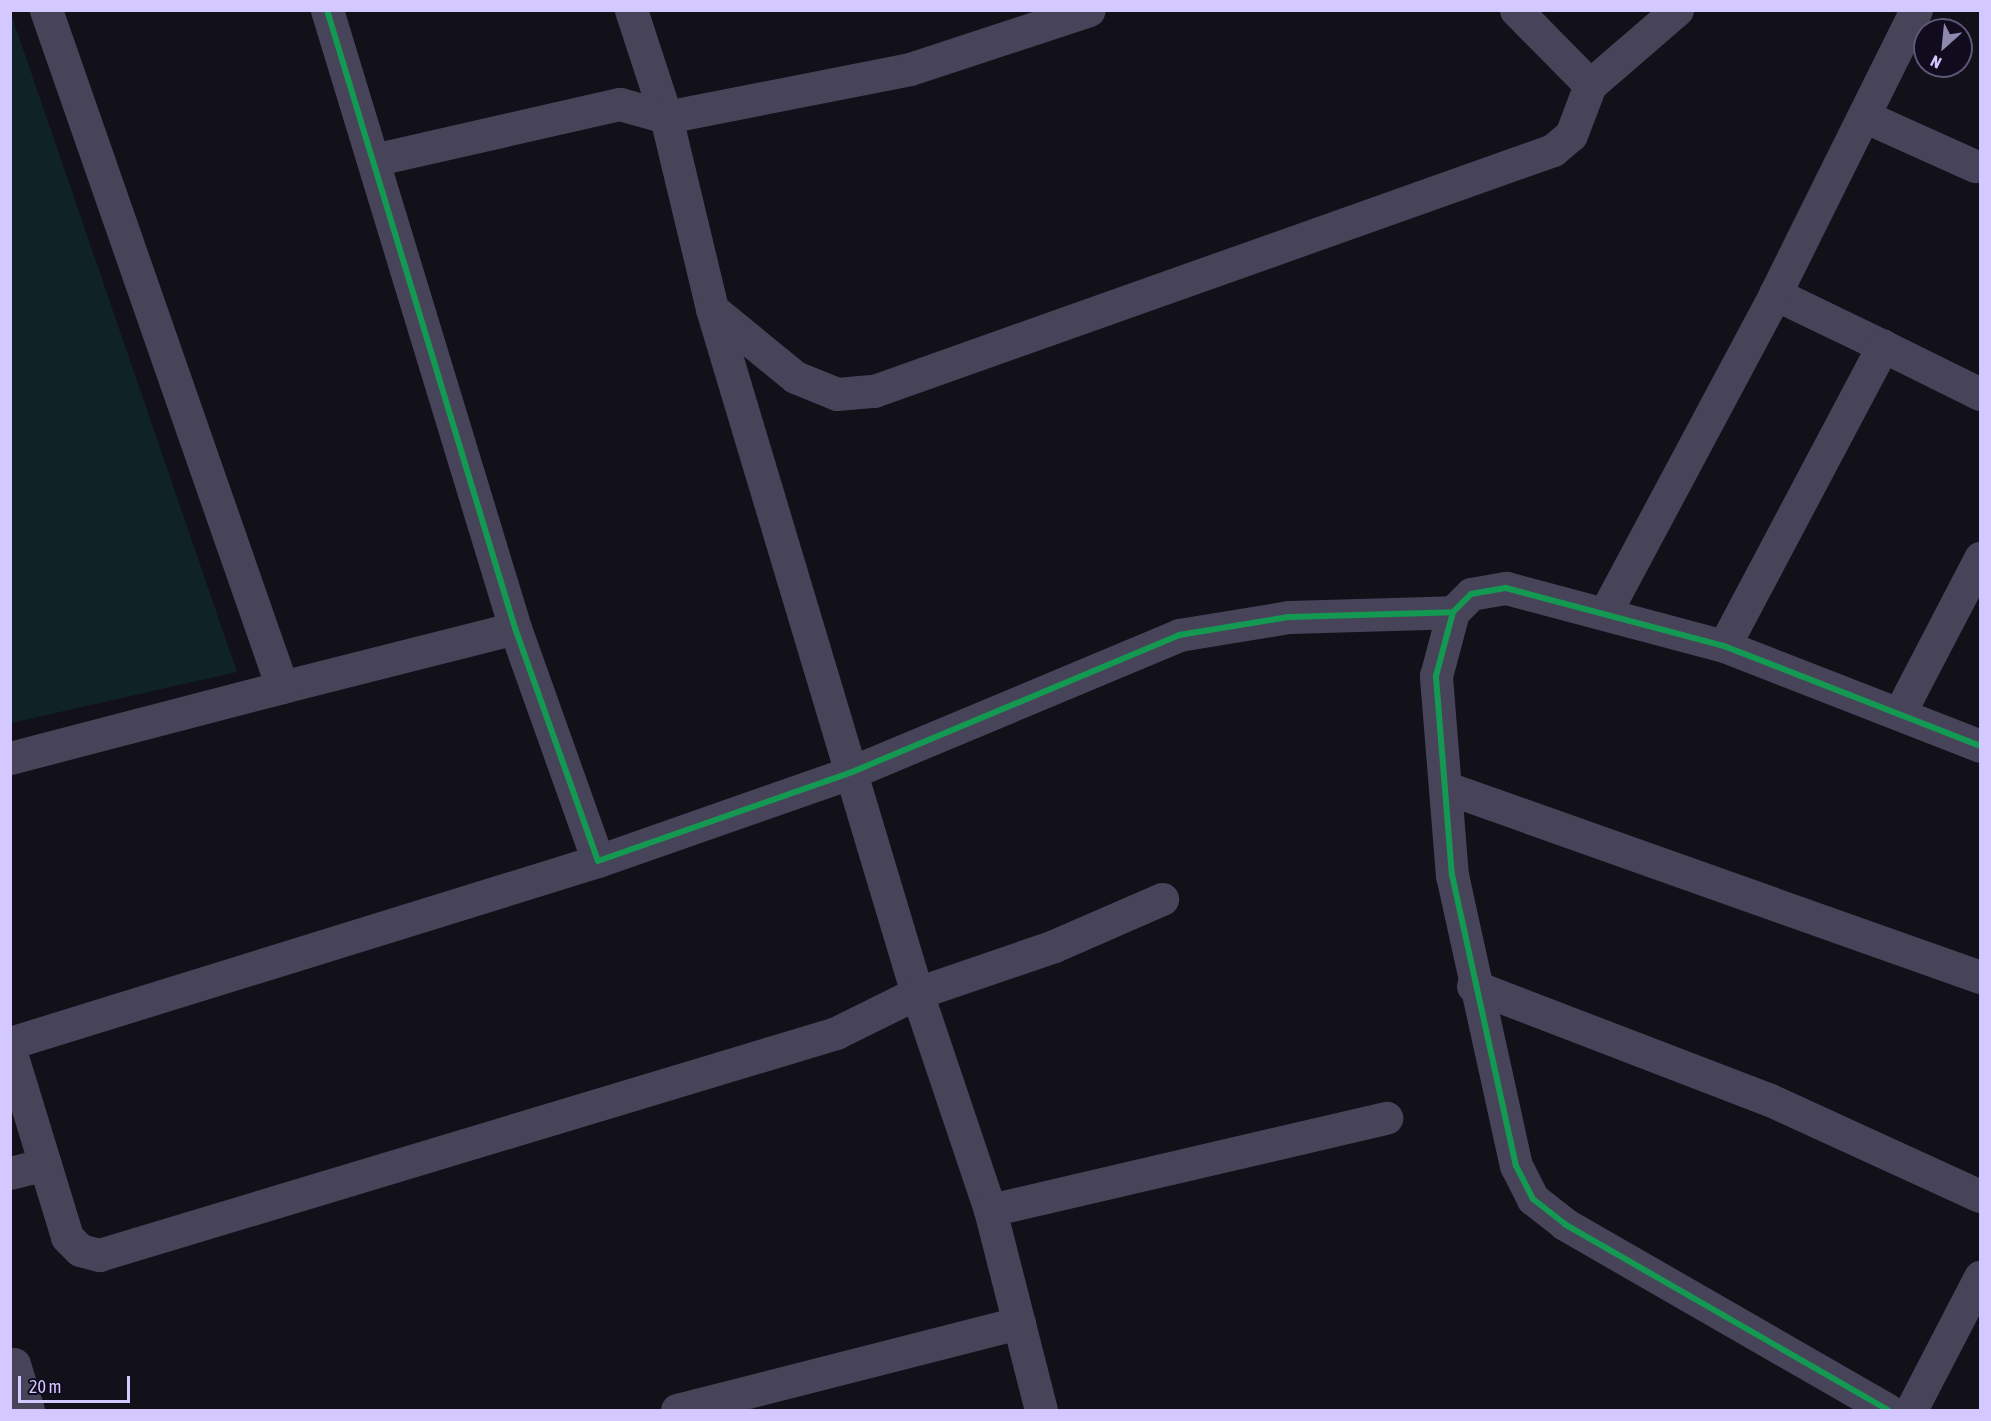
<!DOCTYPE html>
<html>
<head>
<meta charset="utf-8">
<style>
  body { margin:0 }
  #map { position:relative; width:1991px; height:1421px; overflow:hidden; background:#121019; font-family:"Asap Condensed",sans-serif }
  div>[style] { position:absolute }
  .green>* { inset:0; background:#0f2325 }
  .minor>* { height:33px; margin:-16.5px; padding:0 16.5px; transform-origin:16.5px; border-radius:16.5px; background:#47445a }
  .cycleway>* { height:6px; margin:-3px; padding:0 3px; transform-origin:3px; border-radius:3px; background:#139951 }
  span { translate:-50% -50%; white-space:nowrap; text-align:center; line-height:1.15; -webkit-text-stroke:6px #100c1d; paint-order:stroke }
  .frame { position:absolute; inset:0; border:12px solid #d3c8ff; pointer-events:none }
  .north { position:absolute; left:1913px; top:18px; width:60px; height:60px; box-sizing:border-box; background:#100c1d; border:2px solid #5e5777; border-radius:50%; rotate:207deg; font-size:16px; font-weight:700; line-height:24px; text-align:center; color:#d3c8ff }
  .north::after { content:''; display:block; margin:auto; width:21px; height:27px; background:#8f88ae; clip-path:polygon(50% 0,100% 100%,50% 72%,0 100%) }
  .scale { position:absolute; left:18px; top:1376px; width:112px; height:27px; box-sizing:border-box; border:3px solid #d3c8ff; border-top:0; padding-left:8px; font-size:18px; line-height:21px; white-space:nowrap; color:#d3c8ff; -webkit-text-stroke:4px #100c1d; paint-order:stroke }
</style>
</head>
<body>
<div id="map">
  <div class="green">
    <div style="clip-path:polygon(10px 11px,237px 672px,11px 723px,10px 723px)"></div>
  </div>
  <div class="minor">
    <div style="left:327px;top:10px;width:646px;rotate:73.08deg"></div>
    <div style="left:515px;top:628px;width:247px;rotate:70.4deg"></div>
    <div style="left:598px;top:861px;width:269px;rotate:-19.3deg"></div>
    <div style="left:852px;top:772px;width:355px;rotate:-22.7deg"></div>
    <div style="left:1179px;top:635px;width:111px;rotate:-9.3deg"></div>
    <div style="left:1289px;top:617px;width:164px;rotate:-1.7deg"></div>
    <div style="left:631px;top:10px;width:113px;rotate:71.9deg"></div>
    <div style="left:666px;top:117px;width:197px;rotate:76.5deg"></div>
    <div style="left:712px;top:309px;width:714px;rotate:73.32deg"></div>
    <div style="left:917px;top:993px;width:229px;rotate:71.4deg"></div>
    <div style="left:990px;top:1210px;width:206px;rotate:75.7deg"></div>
    <div style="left:1516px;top:10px;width:105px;rotate:45.4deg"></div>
    <div style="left:1590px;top:85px;width:115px;rotate:-40.8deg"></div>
    <div style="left:1866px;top:117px;width:120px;rotate:24.2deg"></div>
    <div style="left:373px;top:160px;width:253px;rotate:-12.8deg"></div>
    <div style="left:620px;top:104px;width:48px;rotate:15.8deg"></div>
    <div style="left:666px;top:117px;width:249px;rotate:-11.1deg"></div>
    <div style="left:910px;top:69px;width:188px;rotate:-18.2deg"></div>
    <div style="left:712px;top:309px;width:107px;rotate:39.3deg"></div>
    <div style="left:795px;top:377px;width:45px;rotate:22deg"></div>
    <div style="left:837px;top:394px;width:37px;rotate:-5deg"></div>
    <div style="left:874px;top:391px;width:721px;rotate:-19.54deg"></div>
    <div style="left:1553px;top:150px;width:23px;rotate:-40deg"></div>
    <div style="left:1571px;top:135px;width:53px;rotate:-69.2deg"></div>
    <div style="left:1883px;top:346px;width:120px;rotate:-154.3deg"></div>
    <div style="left:1775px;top:294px;width:317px;rotate:-63.6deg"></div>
    <div style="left:1605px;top:613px;width:361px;rotate:-61.9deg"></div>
    <div style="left:1724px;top:646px;width:340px;rotate:-62.1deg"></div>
    <div style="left:1883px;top:346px;width:108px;rotate:26.3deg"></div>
    <div style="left:282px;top:687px;width:240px;rotate:-14.2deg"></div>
    <div style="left:1900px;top:712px;width:174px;rotate:-62.5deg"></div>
    <div style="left:10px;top:758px;width:281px;rotate:-14.6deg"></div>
    <div style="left:282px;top:687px;width:717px;rotate:-109.22deg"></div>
    <div style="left:1447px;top:788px;width:566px;rotate:19.52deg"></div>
    <div style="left:1473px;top:986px;width:316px;rotate:21deg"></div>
    <div style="left:1768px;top:1099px;width:233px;rotate:24.6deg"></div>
    <div style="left:10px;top:1043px;width:616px;rotate:-17.2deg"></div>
    <div style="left:10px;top:1050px;width:195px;rotate:73deg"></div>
    <div style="left:67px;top:1237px;width:18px;rotate:45deg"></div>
    <div style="left:80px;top:1250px;width:20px;rotate:15deg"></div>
    <div style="left:99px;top:1255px;width:770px;rotate:-16.76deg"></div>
    <div style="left:836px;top:1033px;width:90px;rotate:-26.3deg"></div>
    <div style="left:917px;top:993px;width:145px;rotate:-18.9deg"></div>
    <div style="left:1054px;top:946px;width:118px;rotate:-23.5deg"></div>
    <div style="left:10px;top:1173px;width:36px;rotate:-14deg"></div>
    <div style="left:990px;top:1210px;width:407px;rotate:-13.1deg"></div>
    <div style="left:14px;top:1364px;width:48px;rotate:73.1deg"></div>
    <div style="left:677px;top:1410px;width:353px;rotate:-14.3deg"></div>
    <div style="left:1888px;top:1410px;width:373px;rotate:-150.1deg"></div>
    <div style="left:1565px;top:1224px;width:41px;rotate:-142deg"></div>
    <div style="left:1533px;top:1199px;width:37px;rotate:-117deg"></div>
    <div style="left:1516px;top:1166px;width:297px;rotate:-102.4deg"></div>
    <div style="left:1452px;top:876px;width:201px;rotate:-94.6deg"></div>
    <div style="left:1436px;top:676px;width:66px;rotate:-75.1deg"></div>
    <div style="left:1453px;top:612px;width:25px;rotate:-45deg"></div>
    <div style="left:1471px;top:594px;width:36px;rotate:-10deg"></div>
    <div style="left:1506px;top:588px;width:226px;rotate:14.9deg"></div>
    <div style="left:1724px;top:646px;width:275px;rotate:21.3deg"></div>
    <div style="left:1911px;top:1410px;width:150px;rotate:-62.6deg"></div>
  </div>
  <div class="cycleway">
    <div style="left:327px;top:10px;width:646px;rotate:73.08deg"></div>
    <div style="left:515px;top:628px;width:247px;rotate:70.4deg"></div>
    <div style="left:598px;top:861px;width:269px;rotate:-19.3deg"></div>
    <div style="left:852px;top:772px;width:355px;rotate:-22.7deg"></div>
    <div style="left:1179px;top:635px;width:111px;rotate:-9.3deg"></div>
    <div style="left:1289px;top:617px;width:164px;rotate:-1.7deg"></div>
    <div style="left:1888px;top:1410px;width:373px;rotate:-150.1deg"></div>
    <div style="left:1565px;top:1224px;width:41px;rotate:-142deg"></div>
    <div style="left:1533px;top:1199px;width:37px;rotate:-117deg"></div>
    <div style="left:1516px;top:1166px;width:297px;rotate:-102.4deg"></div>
    <div style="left:1452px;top:876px;width:201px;rotate:-94.6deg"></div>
    <div style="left:1436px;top:676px;width:66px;rotate:-75.1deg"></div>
    <div style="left:1453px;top:612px;width:25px;rotate:-45deg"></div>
    <div style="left:1471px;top:594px;width:36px;rotate:-10deg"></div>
    <div style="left:1506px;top:588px;width:226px;rotate:14.9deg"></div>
    <div style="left:1724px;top:646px;width:275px;rotate:21.3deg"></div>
  </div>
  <div class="frame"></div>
  <div class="north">N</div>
  <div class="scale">20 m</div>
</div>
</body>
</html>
